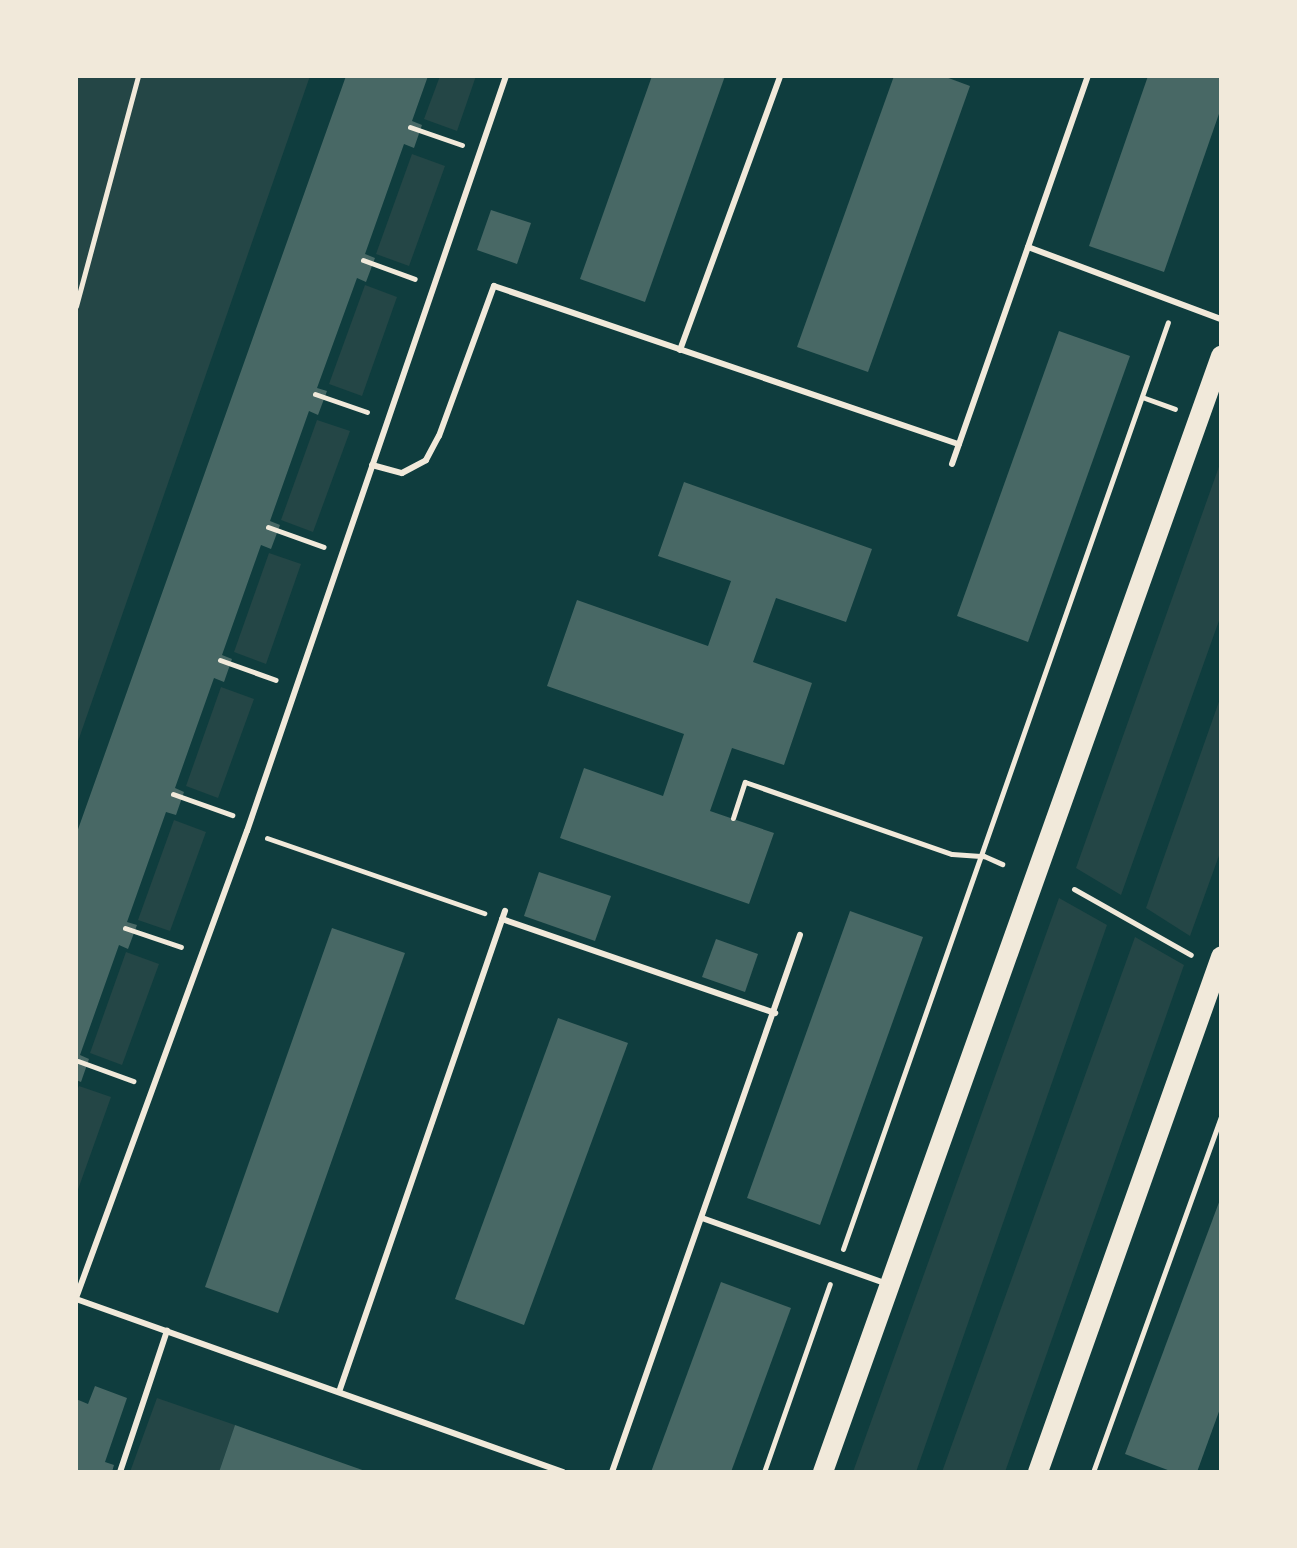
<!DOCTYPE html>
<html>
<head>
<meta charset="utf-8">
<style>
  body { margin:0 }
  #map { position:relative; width:1297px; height:1548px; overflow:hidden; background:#0f3d3e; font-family:"Roboto Condensed",sans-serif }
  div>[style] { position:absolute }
  .green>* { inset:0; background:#244646 }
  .building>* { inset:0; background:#486865 }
  .path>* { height:5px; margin:-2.5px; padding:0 2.5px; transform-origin:2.5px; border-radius:2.5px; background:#f1e9da }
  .service>* { height:6px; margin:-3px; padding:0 3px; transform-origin:3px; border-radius:3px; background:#f1e9da }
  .primary>* { height:20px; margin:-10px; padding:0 10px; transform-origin:10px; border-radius:10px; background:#f1e9da }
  span { translate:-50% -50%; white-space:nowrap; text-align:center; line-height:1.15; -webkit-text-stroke:6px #f1e9da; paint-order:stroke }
  .frame { position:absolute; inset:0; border:78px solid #f1e9da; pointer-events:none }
</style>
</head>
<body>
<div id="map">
  <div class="green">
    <div style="clip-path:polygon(76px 76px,310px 76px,76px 747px)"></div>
    <div style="clip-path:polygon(440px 76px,476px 76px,457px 131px,424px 119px)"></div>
    <div style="clip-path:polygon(412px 154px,445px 166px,409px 266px,376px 254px)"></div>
    <div style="clip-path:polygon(365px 285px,397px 297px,362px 396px,329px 384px)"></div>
    <div style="clip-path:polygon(317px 420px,350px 431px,313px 532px,281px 520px)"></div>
    <div style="clip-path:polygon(1221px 461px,1221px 615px,1121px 895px,1076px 868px)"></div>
    <div style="clip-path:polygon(269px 553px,301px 564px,266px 664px,234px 652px)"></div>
    <div style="clip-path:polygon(221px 687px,254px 699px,218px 798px,186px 786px)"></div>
    <div style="clip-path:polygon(1221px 696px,1221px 850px,1190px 936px,1146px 908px)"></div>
    <div style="clip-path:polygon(174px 820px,206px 832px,170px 931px,138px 920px)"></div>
    <div style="clip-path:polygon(1059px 898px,1107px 925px,916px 1472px,853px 1472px)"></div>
    <div style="clip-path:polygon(1135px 937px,1184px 965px,1005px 1472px,942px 1472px)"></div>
    <div style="clip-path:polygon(126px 952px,159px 964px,122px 1065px,90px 1053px)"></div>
    <div style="clip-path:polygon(79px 1086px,111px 1097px,76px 1195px,76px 1093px)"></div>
    <div style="clip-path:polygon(157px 1398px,235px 1425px,219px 1472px,130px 1472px)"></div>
  </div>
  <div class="building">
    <div style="clip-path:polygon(346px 76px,428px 76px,412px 121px,422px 125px,414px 148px,404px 144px,365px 254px,375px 258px,366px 282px,357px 278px,317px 388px,327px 391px,318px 415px,309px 411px,270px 521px,280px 525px,271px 549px,261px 545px,222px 655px,232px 659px,224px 682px,214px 678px,175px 788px,184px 792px,176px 815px,166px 812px,127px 922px,137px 925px,128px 949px,119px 945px,80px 1055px,89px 1059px,81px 1082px,76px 1080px,76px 835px)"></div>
    <div style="clip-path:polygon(652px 76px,725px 76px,645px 302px,580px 279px)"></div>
    <div style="clip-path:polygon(894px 76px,943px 76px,970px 86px,868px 372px,797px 347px)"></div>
    <div style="clip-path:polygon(1148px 76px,1221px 76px,1221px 108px,1164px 272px,1089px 246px)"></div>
    <div style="clip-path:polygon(491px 210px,531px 223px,517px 264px,477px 250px)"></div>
    <div style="clip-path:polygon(1059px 331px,1130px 356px,1028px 642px,957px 616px)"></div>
    <div style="clip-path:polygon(684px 482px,872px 549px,846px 622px,776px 598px,753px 662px,812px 683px,784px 765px,732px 748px,710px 811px,774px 833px,749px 904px,560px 838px,584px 768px,663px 796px,684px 734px,547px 686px,577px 600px,708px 646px,731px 581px,658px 556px)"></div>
    <div style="clip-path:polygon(539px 872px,611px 896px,595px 941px,524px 916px)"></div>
    <div style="clip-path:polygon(850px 911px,923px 937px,820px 1225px,747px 1198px)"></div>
    <div style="clip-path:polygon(332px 928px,405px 953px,278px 1313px,205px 1287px)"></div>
    <div style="clip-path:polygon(716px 939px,758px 954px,745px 992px,702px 977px)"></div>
    <div style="clip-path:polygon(558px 1018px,628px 1043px,524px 1325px,455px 1299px)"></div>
    <div style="clip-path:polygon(1221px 1197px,1221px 1406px,1197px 1472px,1173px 1472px,1125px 1454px)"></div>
    <div style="clip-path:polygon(721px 1282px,791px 1308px,731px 1472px,651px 1472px)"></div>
    <div style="clip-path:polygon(95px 1386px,127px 1398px,105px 1462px,114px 1465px,112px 1472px,76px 1472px,76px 1399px,88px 1404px)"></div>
    <div style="clip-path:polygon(235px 1425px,368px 1472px,219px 1472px)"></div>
  </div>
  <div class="path">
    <div style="left:410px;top:127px;width:55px;rotate:19.1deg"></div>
    <div style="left:363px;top:260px;width:55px;rotate:20.1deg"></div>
    <div style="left:76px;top:306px;width:238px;rotate:-74.9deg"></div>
    <div style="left:315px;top:394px;width:55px;rotate:19.1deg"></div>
    <div style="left:1142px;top:397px;width:35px;rotate:20deg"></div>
    <div style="left:268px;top:527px;width:59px;rotate:19.7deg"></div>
    <div style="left:220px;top:660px;width:59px;rotate:19.7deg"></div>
    <div style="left:173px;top:794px;width:63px;rotate:19.6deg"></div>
    <div style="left:733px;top:818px;width:38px;rotate:-72deg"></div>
    <div style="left:745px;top:782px;width:219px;rotate:19.2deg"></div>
    <div style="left:952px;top:854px;width:32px;rotate:4deg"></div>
    <div style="left:984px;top:856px;width:20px;rotate:24deg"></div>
    <div style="left:267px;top:838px;width:230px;rotate:19.1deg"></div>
    <div style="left:1074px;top:889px;width:134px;rotate:29.4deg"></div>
    <div style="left:125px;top:928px;width:59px;rotate:18.7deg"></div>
    <div style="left:78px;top:1061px;width:59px;rotate:20deg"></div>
    <div style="left:843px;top:1249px;width:982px;rotate:-70.68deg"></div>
    <div style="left:764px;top:1472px;width:199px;rotate:-70.7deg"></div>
    <div style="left:1093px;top:1472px;width:377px;rotate:-70.2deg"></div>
  </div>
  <div class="service">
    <div style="left:1028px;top:247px;width:206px;rotate:20.5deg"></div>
    <div style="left:680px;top:350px;width:292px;rotate:-69.9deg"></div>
    <div style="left:952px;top:464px;width:411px;rotate:-70.7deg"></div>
    <div style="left:372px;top:465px;width:31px;rotate:15deg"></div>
    <div style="left:402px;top:473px;width:27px;rotate:-28deg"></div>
    <div style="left:426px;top:460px;width:27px;rotate:-62deg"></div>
    <div style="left:439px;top:436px;width:160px;rotate:-69.9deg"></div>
    <div style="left:494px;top:286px;width:491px;rotate:18.8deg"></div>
    <div style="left:502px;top:919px;width:289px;rotate:19deg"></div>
    <div style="left:702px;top:1218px;width:196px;rotate:19.6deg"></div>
    <div style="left:76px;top:1298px;width:497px;rotate:-69.9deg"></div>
    <div style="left:247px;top:831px;width:798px;rotate:-71.07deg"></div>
    <div style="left:76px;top:1299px;width:517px;rotate:19.56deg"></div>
    <div style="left:339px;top:1392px;width:509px;rotate:-70.96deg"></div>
    <div style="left:120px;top:1472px;width:149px;rotate:-71.6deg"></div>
    <div style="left:612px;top:1472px;width:569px;rotate:-70.71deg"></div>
  </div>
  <div class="primary">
    <div style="left:823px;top:1472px;width:1185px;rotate:-70.37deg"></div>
    <div style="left:1038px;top:1472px;width:547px;rotate:-70.44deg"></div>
  </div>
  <div class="frame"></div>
</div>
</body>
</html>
